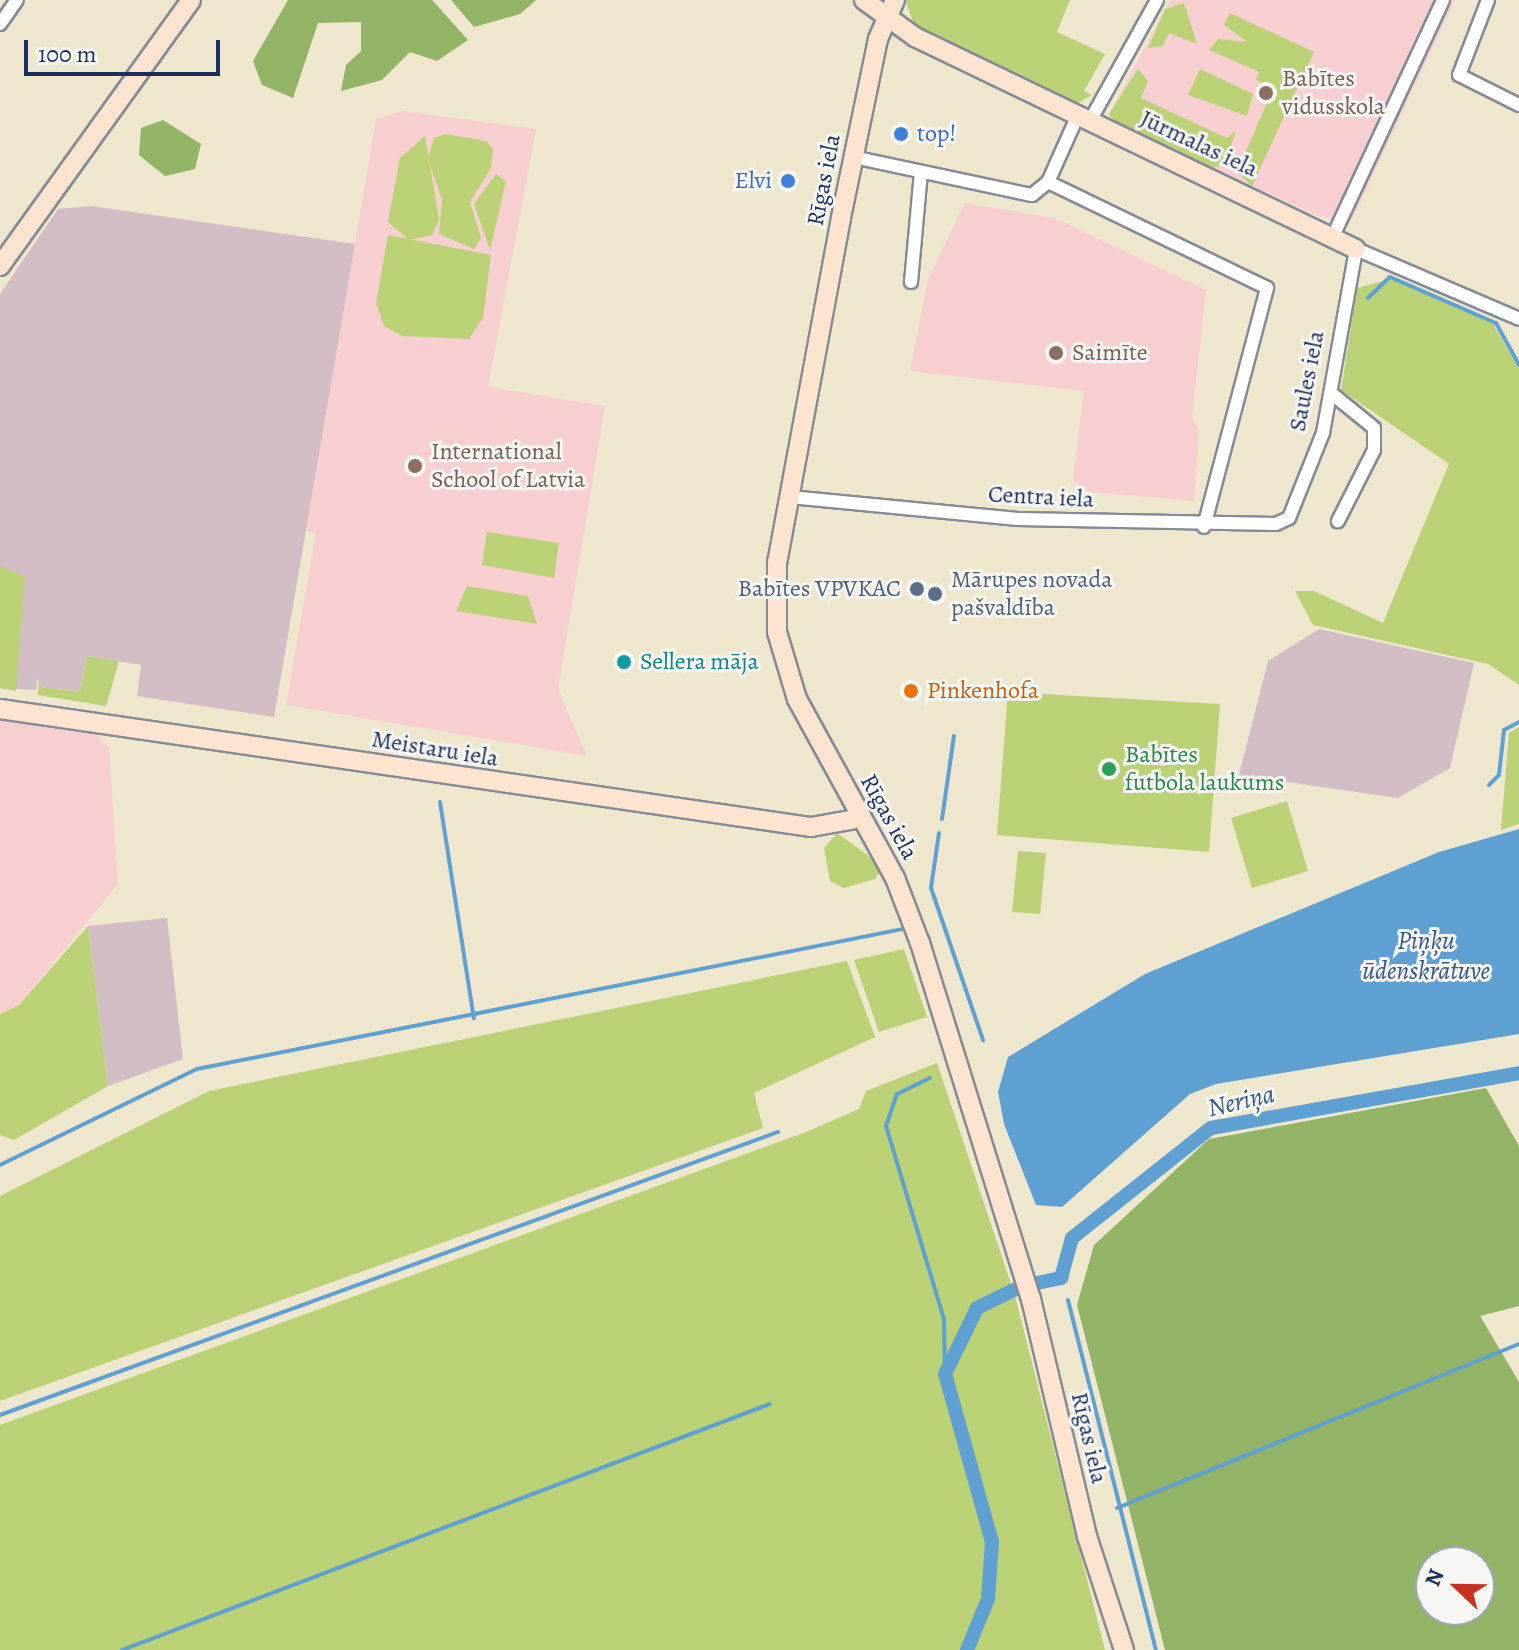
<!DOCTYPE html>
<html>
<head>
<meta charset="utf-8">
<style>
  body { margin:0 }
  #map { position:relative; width:1519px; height:1650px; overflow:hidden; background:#eee7ce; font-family:Alegreya,serif }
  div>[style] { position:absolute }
  .built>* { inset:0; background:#f7cfd0 }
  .industrial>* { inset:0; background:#d2bdc5 }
  .green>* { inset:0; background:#bad175 }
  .forest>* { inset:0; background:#93b366 }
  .water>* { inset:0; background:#5ea0d2 }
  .stream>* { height:4px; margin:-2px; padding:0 2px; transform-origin:2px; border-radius:2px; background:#5ea0d2 }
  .canal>* { height:14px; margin:-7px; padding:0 7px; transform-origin:7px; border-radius:7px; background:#5ea0d2 }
  .roads { filter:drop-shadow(2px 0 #848b96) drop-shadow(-2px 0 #848b96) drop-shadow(0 2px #848b96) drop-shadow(0 -2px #848b96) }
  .street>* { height:12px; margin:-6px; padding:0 6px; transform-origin:6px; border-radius:6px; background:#fff }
  .secondary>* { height:18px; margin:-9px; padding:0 9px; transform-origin:9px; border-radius:9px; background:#fde4d0 }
  .dots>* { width:22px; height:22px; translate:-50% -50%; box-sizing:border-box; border:4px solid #f6f6f2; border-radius:50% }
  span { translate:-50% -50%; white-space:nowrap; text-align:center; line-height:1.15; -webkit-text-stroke:6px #f6f6f2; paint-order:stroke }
  .education-label { font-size:24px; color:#785e54 }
  .left { translate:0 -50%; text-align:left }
  .shop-label { font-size:24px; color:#366cbe }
  .right { translate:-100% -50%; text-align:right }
  .street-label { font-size:24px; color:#1b2f5e }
  .service-label { font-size:24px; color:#4e5e75 }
  .culture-label { font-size:24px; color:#0d838f }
  .food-label { font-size:24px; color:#c56008 }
  .leisure-label { font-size:24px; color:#27864d }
  .water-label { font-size:26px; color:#325787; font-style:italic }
  .north { position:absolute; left:1415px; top:1546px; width:80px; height:80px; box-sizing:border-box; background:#f6f6f2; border:2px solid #9ea6b7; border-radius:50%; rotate:292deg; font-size:22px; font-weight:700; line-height:32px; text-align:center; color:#1b2f5e }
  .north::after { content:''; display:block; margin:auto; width:28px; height:36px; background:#c8321e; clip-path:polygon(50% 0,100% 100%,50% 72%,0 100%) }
  .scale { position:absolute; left:24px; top:40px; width:196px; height:36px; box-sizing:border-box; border:4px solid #1b2f5e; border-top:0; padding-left:10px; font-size:24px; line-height:28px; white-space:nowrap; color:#1b2f5e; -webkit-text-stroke:6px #f6f6f2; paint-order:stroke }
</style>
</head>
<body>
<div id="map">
  <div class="built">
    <div style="clip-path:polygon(1170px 0,1455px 0,1352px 220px,1320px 217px,1114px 123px,1109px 114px)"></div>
    <div style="clip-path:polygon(403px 111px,536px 129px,488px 387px,605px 406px,558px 689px,587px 756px,286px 705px,316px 533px,306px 531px,376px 119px)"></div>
    <div style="clip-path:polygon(965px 203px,1055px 218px,1206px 290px,1192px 418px,1199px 431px,1194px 501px,1089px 492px,1073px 480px,1084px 391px,910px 371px,928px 279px)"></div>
    <div style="clip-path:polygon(0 719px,94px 731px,109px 748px,118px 884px,19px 1005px,0 1014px)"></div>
  </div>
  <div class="industrial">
    <div style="clip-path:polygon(91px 206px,355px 244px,274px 717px,137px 696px,141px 665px,87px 656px,80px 692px,39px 687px,38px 675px,36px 690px,0 688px,0 294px,58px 209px)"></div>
    <div style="clip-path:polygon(1319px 629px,1474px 663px,1450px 768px,1398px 798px,1239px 775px,1268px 661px)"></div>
    <div style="clip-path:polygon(167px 918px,183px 1059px,108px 1086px,88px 926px)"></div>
  </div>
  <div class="green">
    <div style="clip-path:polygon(905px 0,1070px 0,1057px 32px,1105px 54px,1084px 91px,1092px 95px,1076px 104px,914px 25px)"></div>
    <div style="clip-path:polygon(1184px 3px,1197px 44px,1169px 33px,1163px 46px,1148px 48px,1165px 9px)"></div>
    <div style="clip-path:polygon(1230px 13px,1314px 52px,1252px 186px,1237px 172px,1273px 89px,1256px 80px,1259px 72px,1209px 50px,1218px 39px,1247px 42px,1224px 25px)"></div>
    <div style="clip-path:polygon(1138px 69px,1148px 81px,1141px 98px,1227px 138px,1236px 130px,1225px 165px,1213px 168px,1114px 123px,1109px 114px)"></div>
    <div style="clip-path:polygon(1200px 69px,1253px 94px,1247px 116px,1188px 95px)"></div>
    <div style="clip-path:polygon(446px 134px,486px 141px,493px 149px,491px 168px,470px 202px,481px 238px,474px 249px,439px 234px,442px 200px,428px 159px,434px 138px)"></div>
    <div style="clip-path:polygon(425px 136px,439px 220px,432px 235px,409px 240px,388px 222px,400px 158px)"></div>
    <div style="clip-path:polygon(496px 174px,506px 181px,490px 250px,474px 204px)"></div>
    <div style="clip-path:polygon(388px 235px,491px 255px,483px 318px,469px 339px,402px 336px,384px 326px,376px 303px)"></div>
    <div style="clip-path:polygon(1394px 278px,1493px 324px,1519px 369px,1519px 685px,1488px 664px,1313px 625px,1295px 591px,1314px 591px,1383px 623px,1449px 464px,1341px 390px,1357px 288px)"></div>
    <div style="clip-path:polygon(487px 532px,559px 543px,554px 578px,482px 565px)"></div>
    <div style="clip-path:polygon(0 566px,25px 576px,16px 691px,0 688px)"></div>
    <div style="clip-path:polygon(467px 586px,528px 596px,537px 624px,456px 611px)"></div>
    <div style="clip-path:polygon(87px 656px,119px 661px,106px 706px,38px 695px,39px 675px,40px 687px,80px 692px)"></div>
    <div style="clip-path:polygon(1008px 692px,1220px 704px,1209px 852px,997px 835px)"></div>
    <div style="clip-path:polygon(1519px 727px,1519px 824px,1501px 830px,1509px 733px)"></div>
    <div style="clip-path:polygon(1287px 801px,1308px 871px,1252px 888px,1231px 818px)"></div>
    <div style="clip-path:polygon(837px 833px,873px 859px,880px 871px,875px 879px,844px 888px,830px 881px,824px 848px)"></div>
    <div style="clip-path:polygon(1018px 851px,1046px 853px,1040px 914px,1012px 912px)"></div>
    <div style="clip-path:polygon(88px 926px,108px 1086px,14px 1140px,0 1135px,0 1014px,19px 1005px)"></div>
    <div style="clip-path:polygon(904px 949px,927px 1017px,879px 1032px,854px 960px)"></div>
    <div style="clip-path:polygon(847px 961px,875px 1037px,754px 1093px,763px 1128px,0 1401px,0 1196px,209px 1091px)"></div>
    <div style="clip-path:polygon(937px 1063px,1015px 1296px,1105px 1650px,0 1650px,0 1425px,806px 1132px,859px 1109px,866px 1091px)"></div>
  </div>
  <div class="forest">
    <div style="clip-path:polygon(288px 0,432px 0,468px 40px,437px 61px,410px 52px,382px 80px,341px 91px,346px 65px,361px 51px,361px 22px,318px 23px,293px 98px,262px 85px,253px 61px)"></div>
    <div style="clip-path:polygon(451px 0,631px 0,536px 0,520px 14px,474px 27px)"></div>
    <div style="clip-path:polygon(163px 120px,201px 144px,195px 169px,165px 176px,139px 155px,141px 128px)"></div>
    <div style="clip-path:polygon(evenodd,1486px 1088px,1519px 1146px,1519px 1306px,1480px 1316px,1519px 1382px,1519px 1650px,1165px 1650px,1077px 1305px,1094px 1245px,1209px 1139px,1486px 1088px,1431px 1562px,1479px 1562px,1479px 1610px,1431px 1610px,1431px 1562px)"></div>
  </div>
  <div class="water">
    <div style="clip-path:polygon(1519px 829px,1519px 1034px,1216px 1084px,1190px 1094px,1062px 1207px,1036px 1205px,1004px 1124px,998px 1092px,1008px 1057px,1145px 974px,1439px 852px)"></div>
  </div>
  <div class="stream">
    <div style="left:1368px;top:298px;width:30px;rotate:-44deg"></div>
    <div style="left:1390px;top:277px;width:116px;rotate:23.5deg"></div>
    <div style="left:1496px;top:323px;width:48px;rotate:61.3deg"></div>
    <div style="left:1489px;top:785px;width:14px;rotate:-45deg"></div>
    <div style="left:1499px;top:775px;width:45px;rotate:-83.7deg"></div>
    <div style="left:1504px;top:730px;width:17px;rotate:-28deg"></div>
    <div style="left:440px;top:802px;width:219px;rotate:81.1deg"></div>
    <div style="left:942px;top:819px;width:84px;rotate:-81.8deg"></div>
    <div style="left:939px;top:833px;width:56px;rotate:98.3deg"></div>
    <div style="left:931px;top:888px;width:161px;rotate:71.1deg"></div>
    <div style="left:930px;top:1078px;width:37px;rotate:154deg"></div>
    <div style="left:897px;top:1094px;width:34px;rotate:109deg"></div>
    <div style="left:886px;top:1126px;width:202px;rotate:73.3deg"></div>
    <div style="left:944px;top:1319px;width:55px;rotate:89deg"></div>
    <div style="left:0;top:1165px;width:219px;rotate:-26deg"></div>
    <div style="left:197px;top:1069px;width:720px;rotate:-11.22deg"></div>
    <div style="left:1068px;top:1300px;width:361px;rotate:75.9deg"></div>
    <div style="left:0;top:1415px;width:828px;rotate:-19.99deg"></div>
    <div style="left:1117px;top:1508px;width:434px;rotate:-22.2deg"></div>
    <div style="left:122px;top:1650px;width:693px;rotate:-20.79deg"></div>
  </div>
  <div class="canal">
    <div style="left:1037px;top:1283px;width:25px;rotate:-12deg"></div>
    <div style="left:1061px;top:1278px;width:41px;rotate:-74.6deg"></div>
    <div style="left:1072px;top:1238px;width:177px;rotate:-38.4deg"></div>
    <div style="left:1211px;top:1128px;width:313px;rotate:-10.1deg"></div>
    <div style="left:967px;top:1650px;width:55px;rotate:-67.6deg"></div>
    <div style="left:988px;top:1599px;width:57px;rotate:-86deg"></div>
    <div style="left:992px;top:1542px;width:174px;rotate:-105.6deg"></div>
    <div style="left:945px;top:1374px;width:73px;rotate:-64.1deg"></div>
    <div style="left:977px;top:1308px;width:43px;rotate:-26deg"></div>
  </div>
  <div class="roads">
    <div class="street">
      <div style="left:1488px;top:0;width:80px;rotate:111.1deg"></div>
      <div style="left:1459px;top:75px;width:67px;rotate:26.6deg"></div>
      <div style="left:0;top:24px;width:29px;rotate:-55deg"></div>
      <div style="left:1078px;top:115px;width:73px;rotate:114.1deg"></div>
      <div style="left:1048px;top:182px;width:243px;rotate:25.8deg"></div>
      <div style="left:1267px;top:288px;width:247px;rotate:104.8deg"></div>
      <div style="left:1090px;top:121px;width:138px;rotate:-61deg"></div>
      <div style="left:853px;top:157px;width:183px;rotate:12deg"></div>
      <div style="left:1032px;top:195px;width:21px;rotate:-39deg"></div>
      <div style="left:1334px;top:234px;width:258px;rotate:-65deg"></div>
      <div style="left:911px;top:282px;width:110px;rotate:-84.8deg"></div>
      <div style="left:1331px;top:393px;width:55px;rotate:39.1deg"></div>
      <div style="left:1374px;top:428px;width:22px;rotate:90deg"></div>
      <div style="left:1374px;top:450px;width:80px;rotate:116.9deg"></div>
      <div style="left:790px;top:497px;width:229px;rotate:5.5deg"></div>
      <div style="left:1018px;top:519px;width:258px;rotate:1.1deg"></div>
      <div style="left:1276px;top:524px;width:14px;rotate:-25deg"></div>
      <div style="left:1289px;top:518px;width:92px;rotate:-68.2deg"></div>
      <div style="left:1323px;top:433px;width:187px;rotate:-79.8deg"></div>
      <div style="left:1356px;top:249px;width:177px;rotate:23.2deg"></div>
    </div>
    <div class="secondary">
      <div style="left:864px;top:0;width:63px;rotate:36deg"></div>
      <div style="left:915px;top:37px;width:489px;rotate:25.7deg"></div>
      <div style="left:895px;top:0;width:43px;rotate:113.6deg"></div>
      <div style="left:878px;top:39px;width:183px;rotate:101.7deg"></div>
      <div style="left:841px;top:218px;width:350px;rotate:100.5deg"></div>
      <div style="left:777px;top:562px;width:70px;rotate:90deg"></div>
      <div style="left:777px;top:632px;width:70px;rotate:73.4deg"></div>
      <div style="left:797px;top:699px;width:204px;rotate:61.3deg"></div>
      <div style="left:895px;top:878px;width:70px;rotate:69deg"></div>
      <div style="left:920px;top:943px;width:373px;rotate:72.7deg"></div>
      <div style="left:1031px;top:1299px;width:244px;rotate:76.7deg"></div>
      <div style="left:1087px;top:1536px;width:120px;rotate:72deg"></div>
      <div style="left:0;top:266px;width:327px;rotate:-54.3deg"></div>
      <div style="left:0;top:709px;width:820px;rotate:8.28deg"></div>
      <div style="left:811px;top:827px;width:52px;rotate:-10deg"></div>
    </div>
  </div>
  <div class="dots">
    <div style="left:1266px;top:93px;background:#8d6e63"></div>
    <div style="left:901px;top:134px;background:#3f7fe0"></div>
    <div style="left:788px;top:181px;background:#3f7fe0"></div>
    <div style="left:1056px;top:353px;background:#8d6e63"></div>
    <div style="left:415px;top:466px;background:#8d6e63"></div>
    <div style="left:917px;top:589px;background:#5c6f8a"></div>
    <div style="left:935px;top:594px;background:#5c6f8a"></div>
    <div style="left:624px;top:662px;background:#0f9aa8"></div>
    <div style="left:911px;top:691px;background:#e8710a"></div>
    <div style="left:1109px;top:769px;background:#2e9e5b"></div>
  </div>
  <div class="education-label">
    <span class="left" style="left:1282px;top:93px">Babītes<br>vidusskola</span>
    <span class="left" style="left:1072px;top:353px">Saimīte</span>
    <span class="left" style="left:431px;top:466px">International<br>School of Latvia</span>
  </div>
  <div class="shop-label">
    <span class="left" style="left:917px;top:134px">top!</span>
    <span class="right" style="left:772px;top:181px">Elvi</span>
  </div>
  <div class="street-label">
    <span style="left:1199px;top:144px;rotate:25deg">Jūrmalas iela</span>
    <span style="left:824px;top:180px;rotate:-79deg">Rīgas iela</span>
    <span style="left:1307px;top:381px;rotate:-79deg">Saules iela</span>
    <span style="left:1041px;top:497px;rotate:3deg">Centra iela</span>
    <span style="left:435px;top:749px;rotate:9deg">Meistaru iela</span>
    <span style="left:889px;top:817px;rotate:61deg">Rīgas iela</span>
    <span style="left:1089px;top:1438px;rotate:77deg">Rīgas iela</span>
  </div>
  <div class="service-label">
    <span class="left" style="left:951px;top:594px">Mārupes novada<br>pašvaldība</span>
    <span class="right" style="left:901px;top:589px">Babītes VPVKAC</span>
  </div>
  <div class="culture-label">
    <span class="left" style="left:640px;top:662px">Sellera māja</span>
  </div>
  <div class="food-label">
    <span class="left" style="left:927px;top:691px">Pinkenhofa</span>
  </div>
  <div class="leisure-label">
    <span class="left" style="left:1125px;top:769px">Babītes<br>futbola laukums</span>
  </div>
  <div class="water-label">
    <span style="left:1426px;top:956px">Piņķu<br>ūdenskrātuve</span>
    <span style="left:1241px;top:1101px;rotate:-13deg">Neriņa</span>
  </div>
  <div class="north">N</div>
  <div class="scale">100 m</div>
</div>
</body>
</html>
